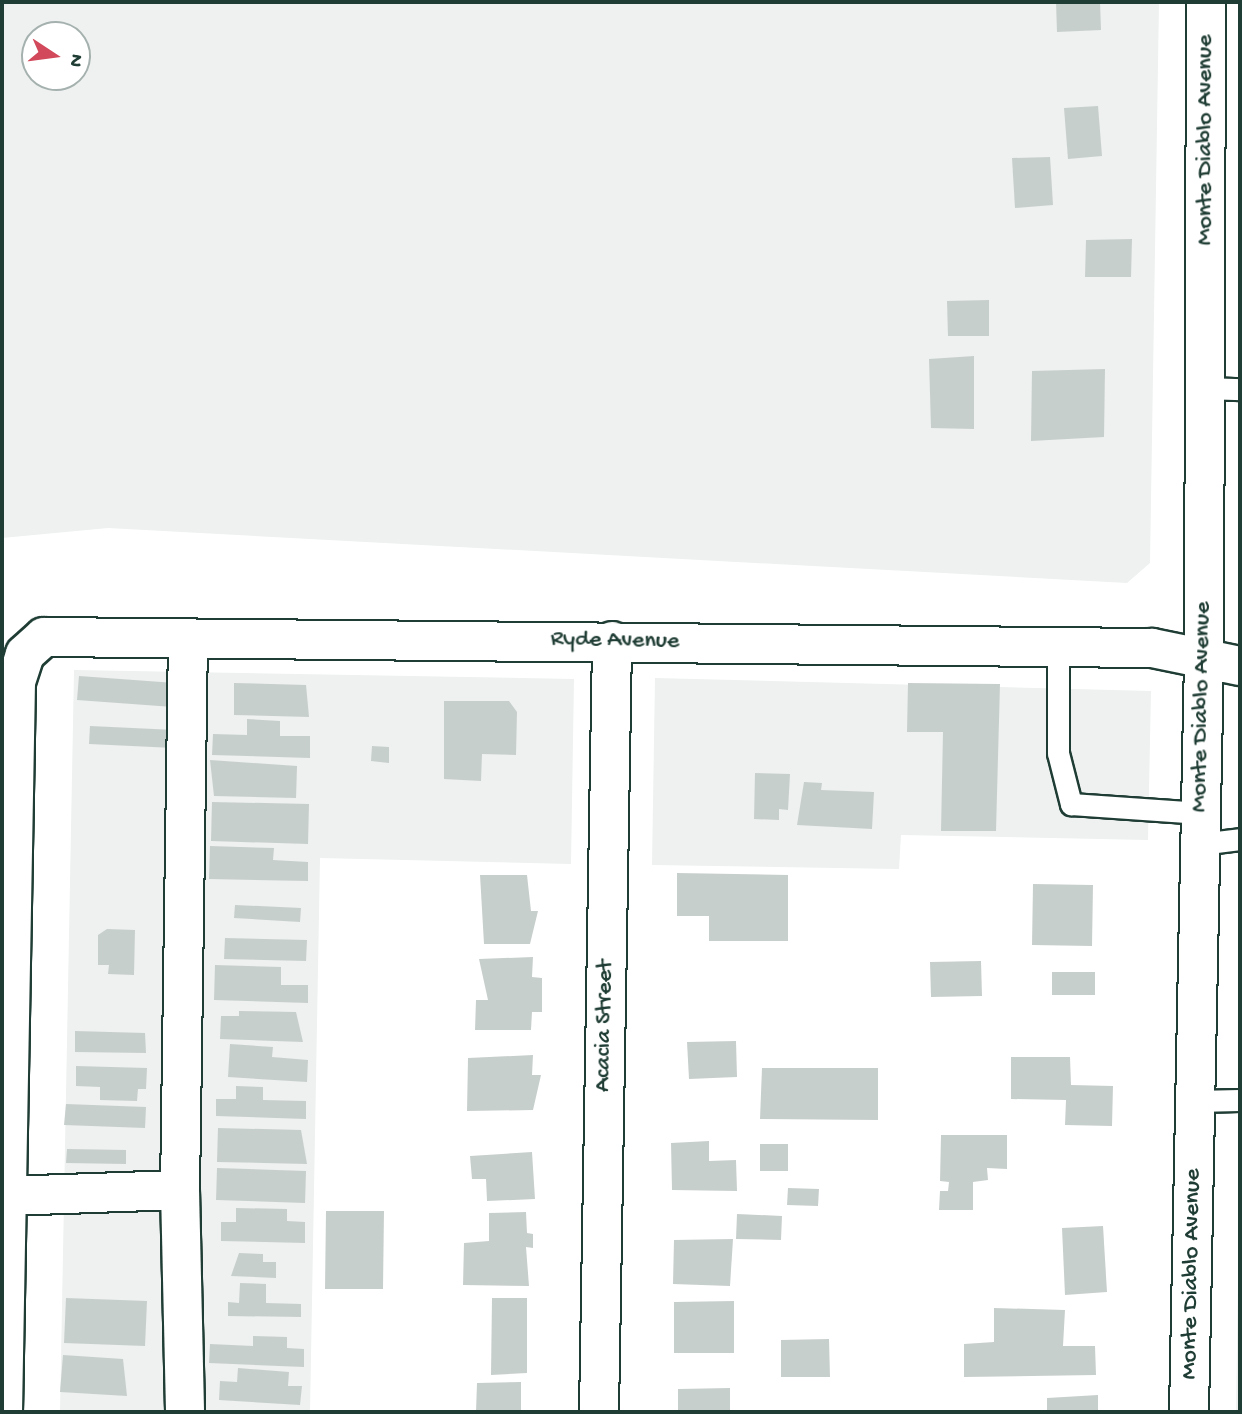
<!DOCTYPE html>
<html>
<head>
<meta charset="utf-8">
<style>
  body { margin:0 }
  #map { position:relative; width:1242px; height:1414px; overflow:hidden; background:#fff; font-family:"Gochi Hand",sans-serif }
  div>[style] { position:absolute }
  .built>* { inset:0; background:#eef1f0 }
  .building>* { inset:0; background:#c7cfcc }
  .roads { filter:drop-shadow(2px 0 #1f3d34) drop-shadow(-2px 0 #1f3d34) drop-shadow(0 2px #1f3d34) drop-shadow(0 -2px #1f3d34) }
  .lane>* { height:21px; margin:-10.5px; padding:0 10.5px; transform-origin:10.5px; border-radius:10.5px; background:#fff }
  .street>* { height:38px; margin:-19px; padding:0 19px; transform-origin:19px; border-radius:19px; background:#fff }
  .secondary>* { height:38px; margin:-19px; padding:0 19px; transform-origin:19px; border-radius:19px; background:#fff }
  span { translate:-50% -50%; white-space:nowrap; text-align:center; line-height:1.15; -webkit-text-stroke:6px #fff; paint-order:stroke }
  .street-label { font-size:24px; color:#1f3d34 }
  .frame { position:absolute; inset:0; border:4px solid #1f3d34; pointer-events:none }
  .north { position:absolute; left:21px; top:21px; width:70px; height:70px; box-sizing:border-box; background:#fff; border:2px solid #a5b1ae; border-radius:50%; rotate:103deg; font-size:19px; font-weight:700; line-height:28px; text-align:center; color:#1f3d34 }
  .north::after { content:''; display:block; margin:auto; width:24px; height:32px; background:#d1495b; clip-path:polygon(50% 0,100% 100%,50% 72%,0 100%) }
</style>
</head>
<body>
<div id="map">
  <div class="built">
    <div style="clip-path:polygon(evenodd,2px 2px,1159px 2px,1150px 563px,1127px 583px,108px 528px,2px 538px,2px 2px,35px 35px,77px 35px,77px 77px,35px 77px,35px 35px)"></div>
    <div style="clip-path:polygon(74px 670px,574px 679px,571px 864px,320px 858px,310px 1412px,60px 1412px)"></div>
    <div style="clip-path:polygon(655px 678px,1151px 691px,1148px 840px,901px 835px,899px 869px,652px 865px)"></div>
    <div style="clip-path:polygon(1240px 1148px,1240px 1412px,1236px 1412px)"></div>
  </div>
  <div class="building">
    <div style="clip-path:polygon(1056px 2px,1100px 2px,1101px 30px,1057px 32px)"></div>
    <div style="clip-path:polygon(1098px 106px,1102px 156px,1068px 159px,1064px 108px)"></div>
    <div style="clip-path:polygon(1050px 157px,1053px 205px,1015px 208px,1012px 158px)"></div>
    <div style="clip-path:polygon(1132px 239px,1131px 277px,1085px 277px,1086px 240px)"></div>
    <div style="clip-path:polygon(989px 300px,989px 336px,948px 336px,947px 301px)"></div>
    <div style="clip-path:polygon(974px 356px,974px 429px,931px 428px,929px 359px)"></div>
    <div style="clip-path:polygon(1105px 369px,1104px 437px,1031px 441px,1032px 371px)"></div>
    <div style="clip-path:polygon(79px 676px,175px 683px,173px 707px,77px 700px)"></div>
    <div style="clip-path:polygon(234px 683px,306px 685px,309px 717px,234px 715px)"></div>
    <div style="clip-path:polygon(908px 683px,1000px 684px,996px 831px,941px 831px,943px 732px,907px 732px)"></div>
    <div style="clip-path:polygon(444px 701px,509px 701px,517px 712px,516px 755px,482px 754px,481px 781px,444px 779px)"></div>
    <div style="clip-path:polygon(247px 719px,280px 721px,280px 736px,310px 736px,310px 758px,212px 755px,213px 734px,247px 735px)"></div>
    <div style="clip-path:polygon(90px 726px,175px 730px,174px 748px,89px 744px)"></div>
    <div style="clip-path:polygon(372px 746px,389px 747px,389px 763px,371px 761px)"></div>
    <div style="clip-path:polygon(210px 760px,297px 766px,296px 798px,214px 796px)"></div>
    <div style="clip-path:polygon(755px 773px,790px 774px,788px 810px,779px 809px,779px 820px,754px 819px)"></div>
    <div style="clip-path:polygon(804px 782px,822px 783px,821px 790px,874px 792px,872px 829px,797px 825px)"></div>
    <div style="clip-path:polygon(212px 802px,309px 804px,308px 844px,211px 841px)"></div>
    <div style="clip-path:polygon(210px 846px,274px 848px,273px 860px,308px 862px,308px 881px,209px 879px)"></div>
    <div style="clip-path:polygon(677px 873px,788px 875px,788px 941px,709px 941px,709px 916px,677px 916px)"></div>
    <div style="clip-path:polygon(480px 875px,527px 875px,531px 911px,538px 911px,530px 944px,484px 944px)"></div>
    <div style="clip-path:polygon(1033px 884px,1093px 885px,1092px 946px,1032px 945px)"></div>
    <div style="clip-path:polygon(235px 905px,301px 908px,300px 922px,234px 918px)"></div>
    <div style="clip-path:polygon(107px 929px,135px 930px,134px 975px,108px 974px,109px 965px,98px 965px,98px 935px)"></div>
    <div style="clip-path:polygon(225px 938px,307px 940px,306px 961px,224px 959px)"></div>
    <div style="clip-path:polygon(533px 957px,532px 977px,542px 978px,542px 1012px,532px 1012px,531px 1030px,475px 1030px,476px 1000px,488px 1000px,479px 959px)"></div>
    <div style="clip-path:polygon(981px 961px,982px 996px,931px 997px,930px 962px)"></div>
    <div style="clip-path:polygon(215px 965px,281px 967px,281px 985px,308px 985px,308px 1003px,214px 1000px)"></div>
    <div style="clip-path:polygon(1052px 972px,1095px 972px,1095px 995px,1052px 995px)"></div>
    <div style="clip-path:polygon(239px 1011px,296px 1012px,303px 1042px,220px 1039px,221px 1016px,239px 1016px)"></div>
    <div style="clip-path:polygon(75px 1031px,145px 1033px,146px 1053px,75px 1052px)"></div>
    <div style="clip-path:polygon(736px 1041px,737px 1077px,689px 1079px,687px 1042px)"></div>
    <div style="clip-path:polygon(230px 1044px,273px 1047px,272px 1057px,308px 1060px,307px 1082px,228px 1077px)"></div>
    <div style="clip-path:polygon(533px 1055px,532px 1075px,541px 1075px,533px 1110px,467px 1111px,468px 1058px)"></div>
    <div style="clip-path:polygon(1011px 1057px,1070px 1057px,1071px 1085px,1113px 1086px,1112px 1126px,1065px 1125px,1066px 1100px,1011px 1099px)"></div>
    <div style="clip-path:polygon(76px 1066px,147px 1068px,146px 1089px,138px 1089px,137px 1101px,100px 1100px,100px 1087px,76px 1086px)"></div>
    <div style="clip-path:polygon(762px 1068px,878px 1068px,878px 1120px,760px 1119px)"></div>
    <div style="clip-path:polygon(236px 1086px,263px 1087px,263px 1100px,306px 1101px,306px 1119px,216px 1116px,216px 1099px,236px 1099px)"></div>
    <div style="clip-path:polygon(66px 1104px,146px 1107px,145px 1128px,64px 1125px)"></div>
    <div style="clip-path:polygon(218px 1128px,301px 1130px,307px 1164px,217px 1162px)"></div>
    <div style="clip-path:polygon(941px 1135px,1007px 1135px,1007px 1169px,987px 1168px,988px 1180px,973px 1182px,973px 1210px,939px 1210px,940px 1191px,948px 1191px,949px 1182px,940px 1181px)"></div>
    <div style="clip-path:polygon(709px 1141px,709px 1161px,736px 1160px,737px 1191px,672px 1190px,671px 1143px)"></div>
    <div style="clip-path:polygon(760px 1144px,788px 1144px,788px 1171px,760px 1171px)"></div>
    <div style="clip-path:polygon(67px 1149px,126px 1150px,126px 1164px,66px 1163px)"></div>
    <div style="clip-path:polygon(532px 1152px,535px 1199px,487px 1201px,486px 1179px,472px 1179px,470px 1156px)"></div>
    <div style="clip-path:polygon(217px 1168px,306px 1171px,305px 1203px,216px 1200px)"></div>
    <div style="clip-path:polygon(788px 1188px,819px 1189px,818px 1206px,787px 1205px)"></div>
    <div style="clip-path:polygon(236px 1208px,287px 1209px,287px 1221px,305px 1222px,305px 1243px,221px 1241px,221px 1222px,236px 1222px)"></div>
    <div style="clip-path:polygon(326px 1211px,384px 1211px,383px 1289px,325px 1289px)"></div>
    <div style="clip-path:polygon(526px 1212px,527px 1233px,533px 1234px,533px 1248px,526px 1247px,529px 1286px,463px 1285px,464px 1243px,489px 1241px,489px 1213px)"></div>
    <div style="clip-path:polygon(737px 1214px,782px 1216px,781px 1240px,736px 1239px)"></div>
    <div style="clip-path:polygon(1103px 1226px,1107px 1292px,1065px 1295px,1062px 1228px)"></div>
    <div style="clip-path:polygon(733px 1239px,730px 1286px,673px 1284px,674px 1240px)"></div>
    <div style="clip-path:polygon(239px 1253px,263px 1254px,263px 1262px,276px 1262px,276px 1278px,231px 1276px)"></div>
    <div style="clip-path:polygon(240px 1283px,266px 1284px,266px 1303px,301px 1304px,301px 1317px,228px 1316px,228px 1302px,239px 1303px)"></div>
    <div style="clip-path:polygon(66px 1298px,147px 1301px,145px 1346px,64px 1343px)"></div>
    <div style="clip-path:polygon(492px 1298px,527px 1298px,527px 1373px,491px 1375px)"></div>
    <div style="clip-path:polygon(734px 1301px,734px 1353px,674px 1353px,674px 1302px)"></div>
    <div style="clip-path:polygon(994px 1308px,1065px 1310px,1063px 1346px,1095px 1346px,1096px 1375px,964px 1377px,964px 1344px,994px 1342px)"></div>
    <div style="clip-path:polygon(253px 1336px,287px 1337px,287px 1348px,304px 1349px,304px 1367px,209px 1363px,210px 1344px,253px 1346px)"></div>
    <div style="clip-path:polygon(829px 1339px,830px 1377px,781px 1377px,781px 1340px)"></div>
    <div style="clip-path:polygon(63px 1355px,123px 1359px,127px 1396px,60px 1392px)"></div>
    <div style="clip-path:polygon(238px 1368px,289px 1372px,288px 1386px,302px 1386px,300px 1405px,219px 1400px,220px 1381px,237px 1382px)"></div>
    <div style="clip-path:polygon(521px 1382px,521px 1412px,476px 1412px,477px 1383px)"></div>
    <div style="clip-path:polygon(730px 1388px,730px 1412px,678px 1412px,678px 1389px)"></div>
    <div style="clip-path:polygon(1098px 1395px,1098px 1412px,1047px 1412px,1047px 1398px)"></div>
  </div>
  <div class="roads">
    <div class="lane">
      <div style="left:1205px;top:388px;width:35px;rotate:2deg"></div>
      <div style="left:1058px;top:647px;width:106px;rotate:90deg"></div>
      <div style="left:1058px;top:753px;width:53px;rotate:75.7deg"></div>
      <div style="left:1071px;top:804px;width:130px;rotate:4deg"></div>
      <div style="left:1200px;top:844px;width:40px;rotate:-7.1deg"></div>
      <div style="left:1195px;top:1101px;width:45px;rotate:-1.3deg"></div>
    </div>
    <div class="street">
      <div style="left:1204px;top:659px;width:657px;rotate:-89.83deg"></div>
      <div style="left:180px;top:1190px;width:222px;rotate:88.7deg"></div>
      <div style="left:7px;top:1196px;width:173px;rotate:-2deg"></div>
      <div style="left:180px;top:1190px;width:552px;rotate:-89.17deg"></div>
      <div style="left:599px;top:1412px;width:771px;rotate:-89.03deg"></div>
    </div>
    <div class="secondary">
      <div style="left:3px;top:1412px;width:730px;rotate:-88.98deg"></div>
      <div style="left:16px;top:682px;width:29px;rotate:-72deg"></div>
      <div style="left:25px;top:654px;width:25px;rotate:-42deg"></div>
      <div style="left:44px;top:637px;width:1108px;rotate:0.57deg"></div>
      <div style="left:1152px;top:648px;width:90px;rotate:11.6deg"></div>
      <div style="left:1189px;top:1412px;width:753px;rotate:-88.86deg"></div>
    </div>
  </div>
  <div class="street-label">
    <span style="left:1206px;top:140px;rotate:-90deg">Monte Diablo Avenue</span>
    <span style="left:615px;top:641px;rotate:1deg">Ryde Avenue</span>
    <span style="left:1202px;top:707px;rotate:-89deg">Monte Diablo Avenue</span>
    <span style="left:605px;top:1026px;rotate:-89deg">Acacia Street</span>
    <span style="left:1192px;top:1274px;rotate:-89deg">Monte Diablo Avenue</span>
  </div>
  <div class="frame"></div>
  <div class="north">N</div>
</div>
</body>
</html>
